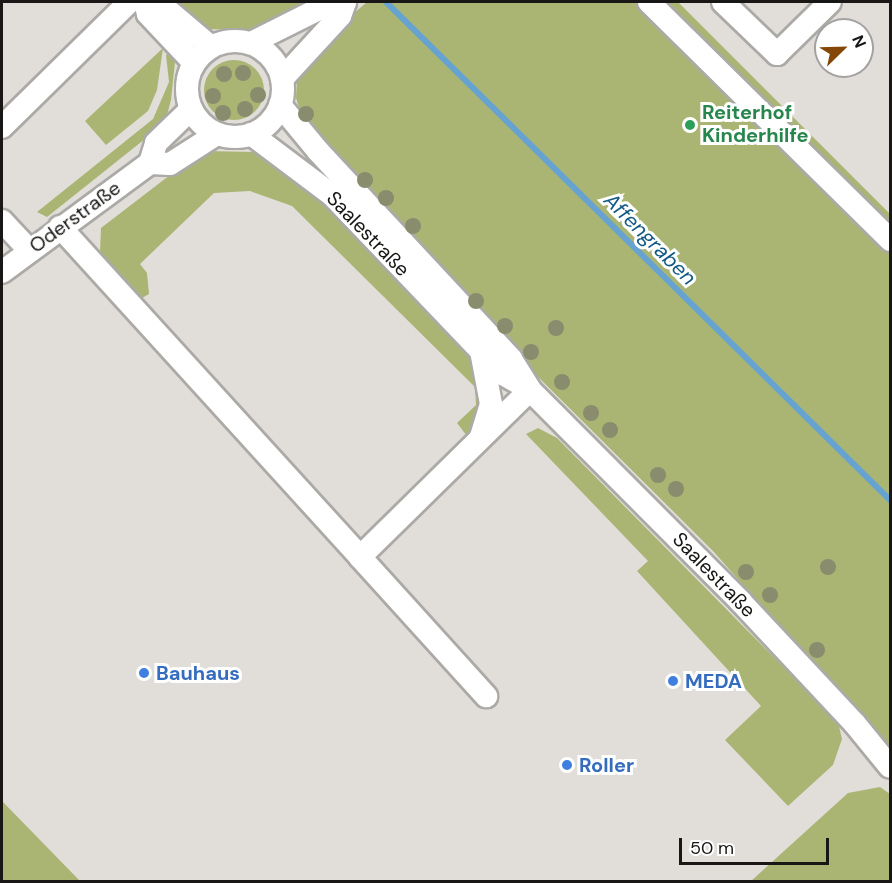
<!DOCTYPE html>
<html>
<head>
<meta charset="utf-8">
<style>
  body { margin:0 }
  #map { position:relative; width:892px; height:883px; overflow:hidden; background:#e1deda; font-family:"DM Sans",sans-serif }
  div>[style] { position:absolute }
  .green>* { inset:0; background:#aab574 }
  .round { border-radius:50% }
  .stream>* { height:6px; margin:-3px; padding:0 3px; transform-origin:3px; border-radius:3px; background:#66a3d0 }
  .roads { filter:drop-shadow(2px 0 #acaaa6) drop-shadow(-2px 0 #acaaa6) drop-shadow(0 2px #acaaa6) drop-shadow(0 -2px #acaaa6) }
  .minor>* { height:22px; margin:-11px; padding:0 11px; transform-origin:11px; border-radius:11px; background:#fff }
  .minor>.ring { margin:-11px; padding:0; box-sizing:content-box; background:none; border:22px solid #fff; border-radius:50% }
  .trees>* { width:16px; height:16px; margin:-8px; border-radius:50%; background:#8a8c6e }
  .dots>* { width:16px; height:16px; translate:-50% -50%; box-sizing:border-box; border:3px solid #fff; border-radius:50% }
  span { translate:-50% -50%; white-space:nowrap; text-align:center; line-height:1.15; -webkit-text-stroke:6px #fff; paint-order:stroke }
  .leisure-label { font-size:20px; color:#27864d; font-weight:700 }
  .left { translate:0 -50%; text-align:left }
  .street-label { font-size:20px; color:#181715 }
  .shop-label { font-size:20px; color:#366cbe; font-weight:700 }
  .water-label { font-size:21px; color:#115985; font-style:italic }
  .frame { position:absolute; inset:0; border:3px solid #181715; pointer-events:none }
  .north { position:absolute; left:814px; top:18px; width:60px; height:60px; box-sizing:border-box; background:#fff; border:2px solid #a3a2a1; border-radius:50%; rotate:67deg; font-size:16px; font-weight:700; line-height:24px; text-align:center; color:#181715 }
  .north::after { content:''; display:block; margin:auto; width:21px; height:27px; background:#854708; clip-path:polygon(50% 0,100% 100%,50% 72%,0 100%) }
  .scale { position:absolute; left:679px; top:838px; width:150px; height:27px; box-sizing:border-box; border:3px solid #181715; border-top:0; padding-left:8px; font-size:18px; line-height:21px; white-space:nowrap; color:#181715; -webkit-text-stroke:4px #fff; paint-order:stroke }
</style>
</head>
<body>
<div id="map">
  <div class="green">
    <div style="clip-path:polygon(165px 2px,321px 2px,255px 30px,202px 29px)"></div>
    <div style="clip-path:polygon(367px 2px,678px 2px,890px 214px,890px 751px,713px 551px,481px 320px,303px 120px,296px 98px,297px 77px,319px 43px)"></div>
    <div style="clip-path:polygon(163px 48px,157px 90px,148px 111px,106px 145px,85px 121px)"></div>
    <div style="clip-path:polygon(171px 52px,175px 62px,171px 100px,167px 115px,160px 127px,47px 217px,37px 212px,153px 119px,169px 82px,166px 55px)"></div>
    <div class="round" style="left:204px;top:60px;width:60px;height:60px"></div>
    <div style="clip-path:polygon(204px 151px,259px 152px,314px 187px,471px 353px,480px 401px,467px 436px,457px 423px,476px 405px,475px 387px,292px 206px,250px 191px,214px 193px,140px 264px,147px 273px,149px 294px,142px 298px,100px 252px,101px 228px,196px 155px)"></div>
    <div style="clip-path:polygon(538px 428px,557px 438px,838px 722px,842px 739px,833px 765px,788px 806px,725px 740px,761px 706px,637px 571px,648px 561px,526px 434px)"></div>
    <div style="clip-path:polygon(880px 787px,890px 794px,890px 881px,751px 881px,848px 793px)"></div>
    <div style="clip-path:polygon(2px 801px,80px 881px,2px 881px)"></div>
  </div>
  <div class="stream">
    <div style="left:386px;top:2px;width:709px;rotate:44.66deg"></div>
  </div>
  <div class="roads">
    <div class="minor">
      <div style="left:145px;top:2px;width:12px;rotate:76deg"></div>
      <div style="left:148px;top:14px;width:67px;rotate:46.8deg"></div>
      <div style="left:147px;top:2px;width:12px;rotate:5deg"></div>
      <div style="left:159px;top:3px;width:68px;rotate:40.2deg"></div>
      <div style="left:649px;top:2px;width:339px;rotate:44.6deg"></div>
      <div style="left:723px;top:2px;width:75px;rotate:43.9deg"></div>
      <div style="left:777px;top:54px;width:74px;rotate:-44.5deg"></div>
      <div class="ring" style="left:187px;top:41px;width:74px;height:74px"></div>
      <div style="left:251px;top:43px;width:89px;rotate:-26.6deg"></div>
      <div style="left:331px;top:3px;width:14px;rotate:-4deg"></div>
      <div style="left:282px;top:79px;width:86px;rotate:-47.4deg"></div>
      <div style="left:340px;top:16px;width:15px;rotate:-70deg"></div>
      <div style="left:280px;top:105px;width:60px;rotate:50.4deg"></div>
      <div style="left:318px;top:151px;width:284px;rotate:47.1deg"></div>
      <div style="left:511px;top:359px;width:36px;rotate:58deg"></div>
      <div style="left:530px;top:390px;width:298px;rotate:45.1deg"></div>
      <div style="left:740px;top:601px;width:168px;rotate:46.9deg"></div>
      <div style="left:855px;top:724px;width:55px;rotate:50.9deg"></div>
      <div style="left:2px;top:127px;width:178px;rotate:-44.5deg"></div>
      <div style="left:251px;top:134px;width:101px;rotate:37deg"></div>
      <div style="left:332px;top:195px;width:248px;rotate:46.3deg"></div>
      <div style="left:503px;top:374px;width:24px;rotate:30deg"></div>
      <div style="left:150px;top:163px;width:20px;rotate:3deg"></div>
      <div style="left:170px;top:164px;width:56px;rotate:-32.6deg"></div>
      <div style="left:2px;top:221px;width:40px;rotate:47deg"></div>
      <div style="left:60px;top:227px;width:446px;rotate:47.7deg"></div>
      <div style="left:360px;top:557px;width:238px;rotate:-44.5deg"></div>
      <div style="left:2px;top:272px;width:184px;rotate:-36.4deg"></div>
      <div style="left:150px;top:163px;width:21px;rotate:-73deg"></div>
      <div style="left:156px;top:143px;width:49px;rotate:-44.2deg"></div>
      <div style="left:481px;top:351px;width:54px;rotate:79.3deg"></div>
      <div style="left:491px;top:404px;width:34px;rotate:107deg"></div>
      <div style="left:360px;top:557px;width:188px;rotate:47.8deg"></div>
    </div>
  </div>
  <div class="trees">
    <div style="left:243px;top:73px"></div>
    <div style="left:224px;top:74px"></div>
    <div style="left:258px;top:95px"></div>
    <div style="left:213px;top:96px"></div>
    <div style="left:245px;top:109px"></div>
    <div style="left:223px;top:113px"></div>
    <div style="left:306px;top:114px"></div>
    <div style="left:365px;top:180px"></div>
    <div style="left:386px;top:198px"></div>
    <div style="left:413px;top:226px"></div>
    <div style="left:476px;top:301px"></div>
    <div style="left:505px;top:326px"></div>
    <div style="left:556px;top:328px"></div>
    <div style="left:531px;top:352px"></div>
    <div style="left:562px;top:382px"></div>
    <div style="left:591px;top:413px"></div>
    <div style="left:610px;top:430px"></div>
    <div style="left:658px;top:475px"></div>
    <div style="left:676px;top:489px"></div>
    <div style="left:828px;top:567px"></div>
    <div style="left:746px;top:572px"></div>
    <div style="left:770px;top:595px"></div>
    <div style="left:817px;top:650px"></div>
  </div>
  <div class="dots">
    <div style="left:690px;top:125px;background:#2e9e5b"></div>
    <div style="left:144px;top:673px;background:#3f7fe0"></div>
    <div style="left:673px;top:681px;background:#3f7fe0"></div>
    <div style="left:567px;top:765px;background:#3f7fe0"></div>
  </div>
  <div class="leisure-label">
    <span class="left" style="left:702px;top:124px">Reiterhof<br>Kinderhilfe</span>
  </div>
  <div class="street-label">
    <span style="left:75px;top:217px;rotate:-36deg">Oderstraße</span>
    <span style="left:368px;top:234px;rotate:46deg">Saalestraße</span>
    <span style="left:714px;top:575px;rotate:46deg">Saalestraße</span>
  </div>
  <div class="shop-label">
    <span class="left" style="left:156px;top:673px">Bauhaus</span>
    <span class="left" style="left:685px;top:681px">MEDA</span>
    <span class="left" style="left:579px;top:765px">Roller</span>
  </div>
  <div class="water-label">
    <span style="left:650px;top:239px;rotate:45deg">Affengraben</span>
  </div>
  <div class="frame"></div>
  <div class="north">N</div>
  <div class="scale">50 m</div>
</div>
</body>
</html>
